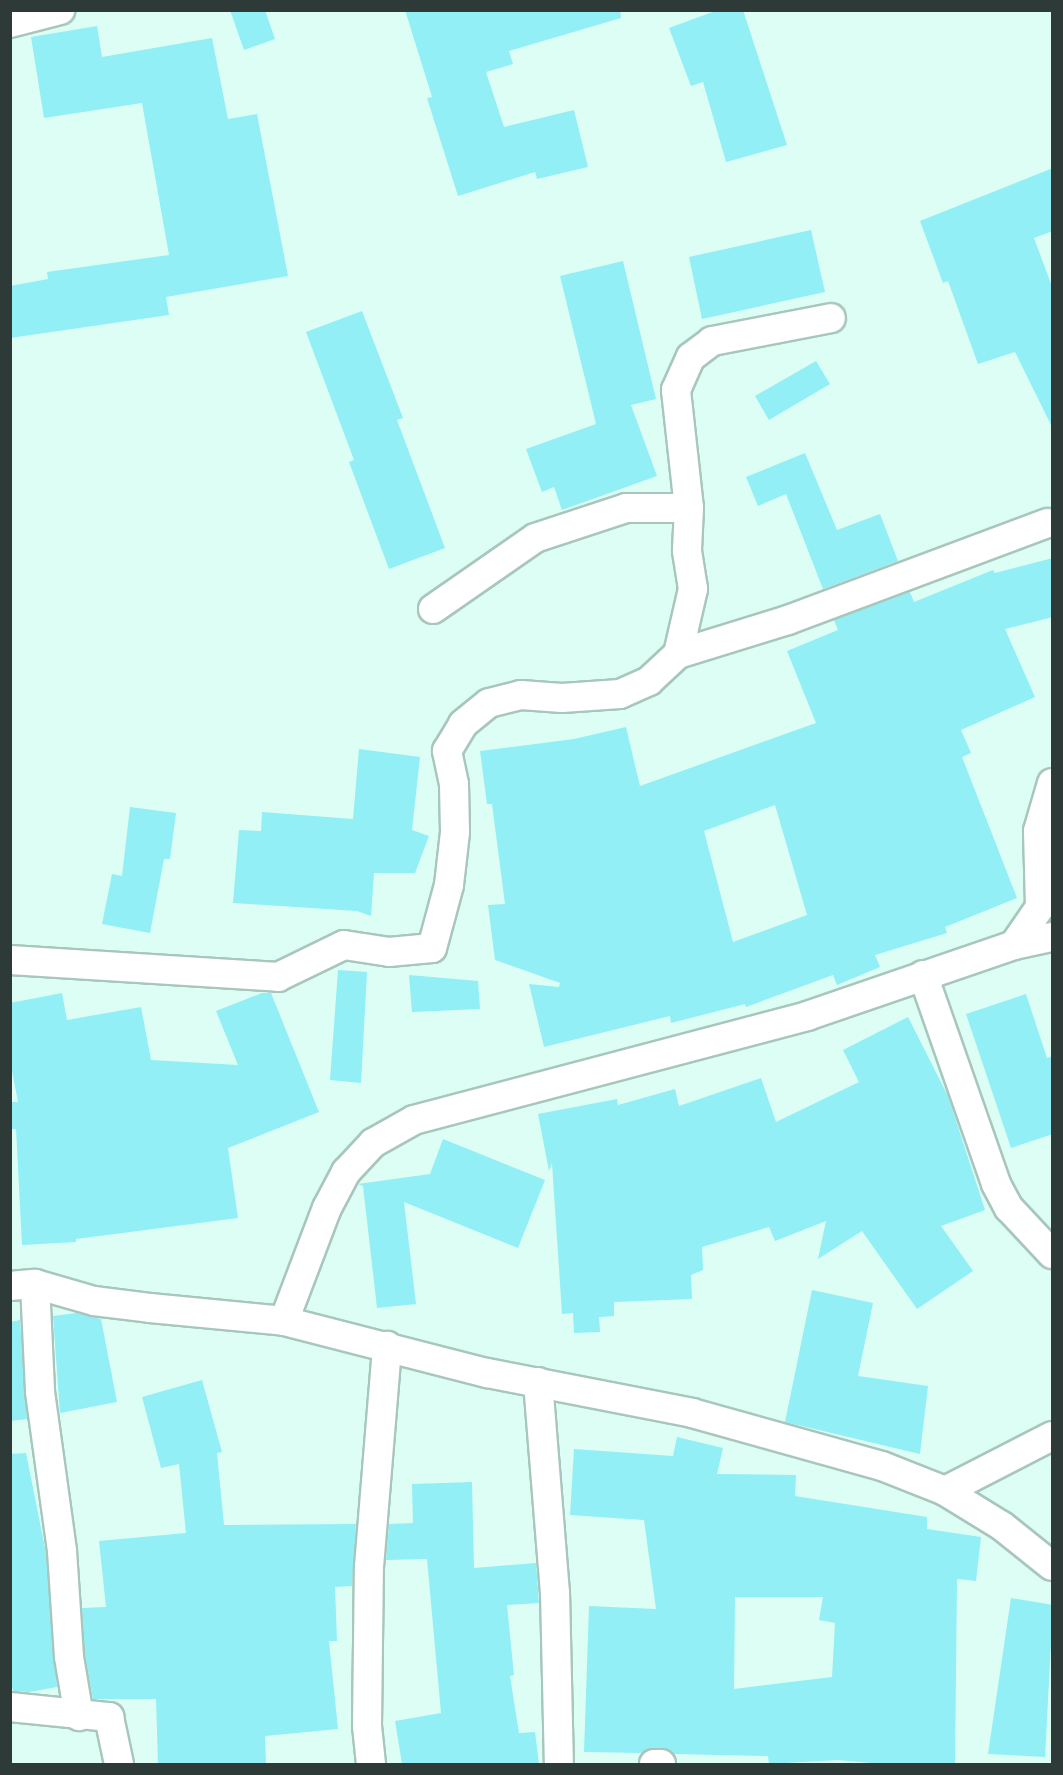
<!DOCTYPE html>
<html>
<head>
<meta charset="utf-8">
<style>
  body { margin:0 }
  #map { position:relative; width:1063px; height:1775px; overflow:hidden; background:#ddfef4; font-family:Inter,sans-serif }
  div>[style] { position:absolute }
  .building>* { inset:0; background:#91eff5 }
  .roads { filter:drop-shadow(2px 0 #a8c6bd) drop-shadow(-2px 0 #a8c6bd) drop-shadow(0 2px #a8c6bd) drop-shadow(0 -2px #a8c6bd) }
  .minor>* { height:28px; margin:-14px; padding:0 14px; transform-origin:14px; border-radius:14px; background:#fff }
  span { translate:-50% -50%; white-space:nowrap; text-align:center; line-height:1.15; -webkit-text-stroke:4.5px #fff; paint-order:stroke }
  .frame { position:absolute; inset:0; border:12px solid #2e3a37; pointer-events:none }
</style>
</head>
<body>
<div id="map">
  <div class="building">
    <div style="clip-path:polygon(230px 10px,265px 10px,275px 39px,244px 50px)"></div>
    <div style="clip-path:polygon(405px 10px,620px 10px,621px 18px,509px 51px,513px 64px,486px 72px,504px 127px,574px 110px,588px 167px,537px 179px,535px 172px,458px 196px,427px 98px,432px 97px)"></div>
    <div style="clip-path:polygon(718px 10px,743px 10px,787px 145px,726px 162px,703px 82px,691px 86px,669px 28px)"></div>
    <div style="clip-path:polygon(97px 26px,102px 57px,212px 38px,228px 119px,257px 114px,288px 276px,166px 297px,169px 315px,10px 338px,10px 286px,48px 279px,47px 272px,169px 255px,142px 103px,44px 118px,31px 37px)"></div>
    <div style="clip-path:polygon(1053px 168px,1053px 231px,1034px 238px,1053px 289px,1053px 429px,1015px 352px,978px 364px,948px 281px,943px 283px,920px 221px)"></div>
    <div style="clip-path:polygon(811px 230px,825px 292px,702px 319px,689px 257px)"></div>
    <div style="clip-path:polygon(623px 261px,656px 399px,631px 405px,657px 476px,562px 510px,554px 487px,542px 492px,526px 449px,596px 424px,560px 276px)"></div>
    <div style="clip-path:polygon(362px 311px,403px 418px,397px 420px,445px 548px,389px 569px,349px 462px,354px 460px,306px 332px)"></div>
    <div style="clip-path:polygon(816px 361px,830px 384px,769px 420px,755px 396px)"></div>
    <div style="clip-path:polygon(805px 453px,837px 530px,880px 514px,898px 561px,823px 589px,786px 494px,758px 506px,746px 477px)"></div>
    <div style="clip-path:polygon(evenodd,1053px 558px,1053px 617px,1005px 629px,1035px 697px,961px 730px,971px 753px,962px 757px,1017px 898px,945px 927px,947px 933px,875px 955px,880px 967px,837px 985px,833px 975px,746px 1007px,745px 1004px,671px 1023px,670px 1016px,544px 1047px,529px 984px,559px 987px,560px 983px,495px 960px,488px 905px,505px 904px,492px 804px,487px 804px,480px 751px,574px 739px,626px 727px,640px 786px,816px 723px,787px 651px,838px 630px,834px 620px,910px 592px,914px 602px,993px 570px,995px 573px,1053px 558px,775px 805px,807px 915px,733px 942px,704px 831px,775px 805px)"></div>
    <div style="clip-path:polygon(359px 749px,420px 757px,412px 830px,429px 836px,415px 873px,374px 873px,371px 916px,357px 911px,233px 903px,239px 830px,261px 831px,262px 812px,353px 819px)"></div>
    <div style="clip-path:polygon(130px 807px,176px 813px,170px 859px,164px 859px,150px 933px,102px 924px,112px 874px,122px 876px)"></div>
    <div style="clip-path:polygon(338px 970px,367px 972px,361px 1083px,330px 1080px)"></div>
    <div style="clip-path:polygon(409px 975px,478px 981px,480px 1009px,412px 1012px)"></div>
    <div style="clip-path:polygon(62px 993px,67px 1020px,141px 1007px,151px 1060px,238px 1065px,216px 1011px,262px 993px,271px 993px,319px 1112px,228px 1148px,238px 1218px,76px 1239px,76px 1242px,22px 1245px,16px 1129px,10px 1129px,10px 1102px,18px 1102px,10px 1060px,10px 1003px)"></div>
    <div style="clip-path:polygon(1026px 994px,1047px 1058px,1053px 1056px,1053px 1134px,1011px 1148px,966px 1014px)"></div>
    <div style="clip-path:polygon(908px 1017px,948px 1096px,985px 1210px,941px 1226px,973px 1271px,917px 1309px,862px 1231px,818px 1259px,826px 1221px,775px 1241px,769px 1227px,702px 1247px,703px 1270px,691px 1275px,692px 1299px,614px 1302px,614px 1316px,599px 1317px,600px 1332px,574px 1333px,573px 1313px,562px 1314px,552px 1163px,549px 1171px,538px 1114px,617px 1099px,618px 1105px,675px 1089px,679px 1106px,761px 1078px,776px 1122px,859px 1082px,843px 1050px)"></div>
    <div style="clip-path:polygon(443px 1139px,545px 1180px,518px 1248px,404px 1202px,416px 1304px,377px 1308px,363px 1186px,358px 1184px,430px 1174px)"></div>
    <div style="clip-path:polygon(812px 1290px,873px 1303px,858px 1376px,928px 1386px,920px 1454px,785px 1422px)"></div>
    <div style="clip-path:polygon(77px 1313px,101px 1319px,117px 1402px,60px 1413px,53px 1316px)"></div>
    <div style="clip-path:polygon(20px 1320px,27px 1419px,10px 1421px,10px 1322px)"></div>
    <div style="clip-path:polygon(202px 1380px,222px 1452px,217px 1453px,224px 1525px,356px 1524px,352px 1586px,335px 1587px,337px 1641px,329px 1641px,338px 1729px,265px 1736px,266px 1764px,158px 1764px,156px 1699px,93px 1699px,85px 1655px,82px 1608px,106px 1607px,99px 1541px,186px 1533px,179px 1464px,161px 1468px,142px 1397px)"></div>
    <div style="clip-path:polygon(evenodd,677px 1437px,723px 1448px,717px 1474px,796px 1475px,795px 1496px,927px 1517px,927px 1529px,981px 1537px,976px 1581px,957px 1579px,955px 1764px,883px 1764px,838px 1760px,769px 1764px,768px 1756px,674px 1754px,661px 1748px,643px 1753px,584px 1752px,589px 1606px,656px 1609px,644px 1520px,570px 1515px,574px 1449px,673px 1456px,677px 1437px,735px 1597px,823px 1597px,819px 1620px,835px 1623px,832px 1677px,734px 1689px,735px 1597px)"></div>
    <div style="clip-path:polygon(26px 1453px,46px 1553px,57px 1687px,29px 1692px,13px 1691px,10px 1676px,10px 1454px)"></div>
    <div style="clip-path:polygon(472px 1482px,474px 1568px,536px 1563px,539px 1603px,507px 1605px,514px 1675px,510px 1676px,519px 1733px,535px 1732px,539px 1764px,402px 1764px,395px 1721px,441px 1713px,427px 1559px,386px 1560px,389px 1524px,413px 1523px,412px 1484px)"></div>
    <div style="clip-path:polygon(1011px 1598px,1053px 1605px,1045px 1757px,988px 1754px)"></div>
  </div>
  <div class="roads">
    <div class="minor">
      <div style="left:10px;top:23px;width:52px;rotate:-14.6deg"></div>
      <div style="left:433px;top:609px;width:124px;rotate:-34.8deg"></div>
      <div style="left:535px;top:538px;width:96px;rotate:-18.2deg"></div>
      <div style="left:626px;top:508px;width:63px"></div>
      <div style="left:678px;top:654px;width:115px;rotate:-17.2deg"></div>
      <div style="left:788px;top:620px;width:277px;rotate:-20.5deg"></div>
      <div style="left:1014px;top:945px;width:46px;rotate:-55.6deg"></div>
      <div style="left:1040px;top:907px;width:76px;rotate:-91.5deg"></div>
      <div style="left:1038px;top:831px;width:50px;rotate:-73.7deg"></div>
      <div style="left:10px;top:960px;width:269px;rotate:3.6deg"></div>
      <div style="left:278px;top:977px;width:73px;rotate:-25.9deg"></div>
      <div style="left:344px;top:945px;width:46px;rotate:8.8deg"></div>
      <div style="left:389px;top:952px;width:43px;rotate:-5.3deg"></div>
      <div style="left:432px;top:948px;width:65px;rotate:-74.9deg"></div>
      <div style="left:449px;top:885px;width:53px;rotate:-83.5deg"></div>
      <div style="left:455px;top:832px;width:48px;rotate:-91.2deg"></div>
      <div style="left:454px;top:784px;width:34px;rotate:-102deg"></div>
      <div style="left:447px;top:751px;width:31px;rotate:-59deg"></div>
      <div style="left:463px;top:724px;width:33px;rotate:-39deg"></div>
      <div style="left:489px;top:703px;width:33px;rotate:-14deg"></div>
      <div style="left:521px;top:695px;width:41px;rotate:4.2deg"></div>
      <div style="left:562px;top:698px;width:58px;rotate:-3.9deg"></div>
      <div style="left:620px;top:694px;width:32px;rotate:-24deg"></div>
      <div style="left:649px;top:681px;width:40px;rotate:-43deg"></div>
      <div style="left:678px;top:654px;width:67px;rotate:-77deg"></div>
      <div style="left:693px;top:589px;width:39px;rotate:-99deg"></div>
      <div style="left:687px;top:550px;width:42px;rotate:-87.3deg"></div>
      <div style="left:689px;top:508px;width:119px;rotate:-96.3deg"></div>
      <div style="left:676px;top:390px;width:36px;rotate:-66deg"></div>
      <div style="left:691px;top:357px;width:26px;rotate:-37deg"></div>
      <div style="left:712px;top:341px;width:121px;rotate:-10.9deg"></div>
      <div style="left:923px;top:975px;width:221px;rotate:70.7deg"></div>
      <div style="left:996px;top:1184px;width:27px;rotate:62deg"></div>
      <div style="left:1009px;top:1208px;width:63px;rotate:46.9deg"></div>
      <div style="left:35px;top:1284px;width:108px;rotate:87.3deg"></div>
      <div style="left:40px;top:1392px;width:161px;rotate:82.1deg"></div>
      <div style="left:62px;top:1551px;width:106px;rotate:86.2deg"></div>
      <div style="left:69px;top:1657px;width:60px;rotate:80.4deg"></div>
      <div style="left:10px;top:1286px;width:25px;rotate:-5deg"></div>
      <div style="left:35px;top:1284px;width:61px;rotate:16.1deg"></div>
      <div style="left:94px;top:1301px;width:56px;rotate:7.1deg"></div>
      <div style="left:150px;top:1308px;width:135px;rotate:5.5deg"></div>
      <div style="left:284px;top:1321px;width:210px;rotate:14.4deg"></div>
      <div style="left:487px;top:1373px;width:209px;rotate:11deg"></div>
      <div style="left:692px;top:1413px;width:197px;rotate:15.6deg"></div>
      <div style="left:882px;top:1466px;width:68px;rotate:21.6deg"></div>
      <div style="left:945px;top:1491px;width:67px;rotate:31.6deg"></div>
      <div style="left:1002px;top:1526px;width:64px;rotate:38.7deg"></div>
      <div style="left:284px;top:1321px;width:121px;rotate:-69.2deg"></div>
      <div style="left:327px;top:1208px;width:41px;rotate:-62.2deg"></div>
      <div style="left:346px;top:1172px;width:40px;rotate:-47deg"></div>
      <div style="left:373px;top:1143px;width:47px;rotate:-29.3deg"></div>
      <div style="left:414px;top:1120px;width:407px;rotate:-14.8deg"></div>
      <div style="left:807px;top:1016px;width:219px;rotate:-18.9deg"></div>
      <div style="left:1014px;top:945px;width:39px;rotate:-12deg"></div>
      <div style="left:538px;top:1382px;width:211px;rotate:85.4deg"></div>
      <div style="left:555px;top:1592px;width:172px;rotate:88.7deg"></div>
      <div style="left:945px;top:1491px;width:120px;rotate:-27.2deg"></div>
      <div style="left:10px;top:1707px;width:100px;rotate:5.8deg"></div>
      <div style="left:109px;top:1717px;width:48px;rotate:78deg"></div>
      <div style="left:371px;top:1764px;width:39px;rotate:-96deg"></div>
      <div style="left:367px;top:1725px;width:158px;rotate:-89.3deg"></div>
      <div style="left:369px;top:1567px;width:222px;rotate:-85.3deg"></div>
      <div style="left:654px;top:1764px;width:7px"></div>
    </div>
  </div>
  <div class="frame"></div>
</div>
</body>
</html>
